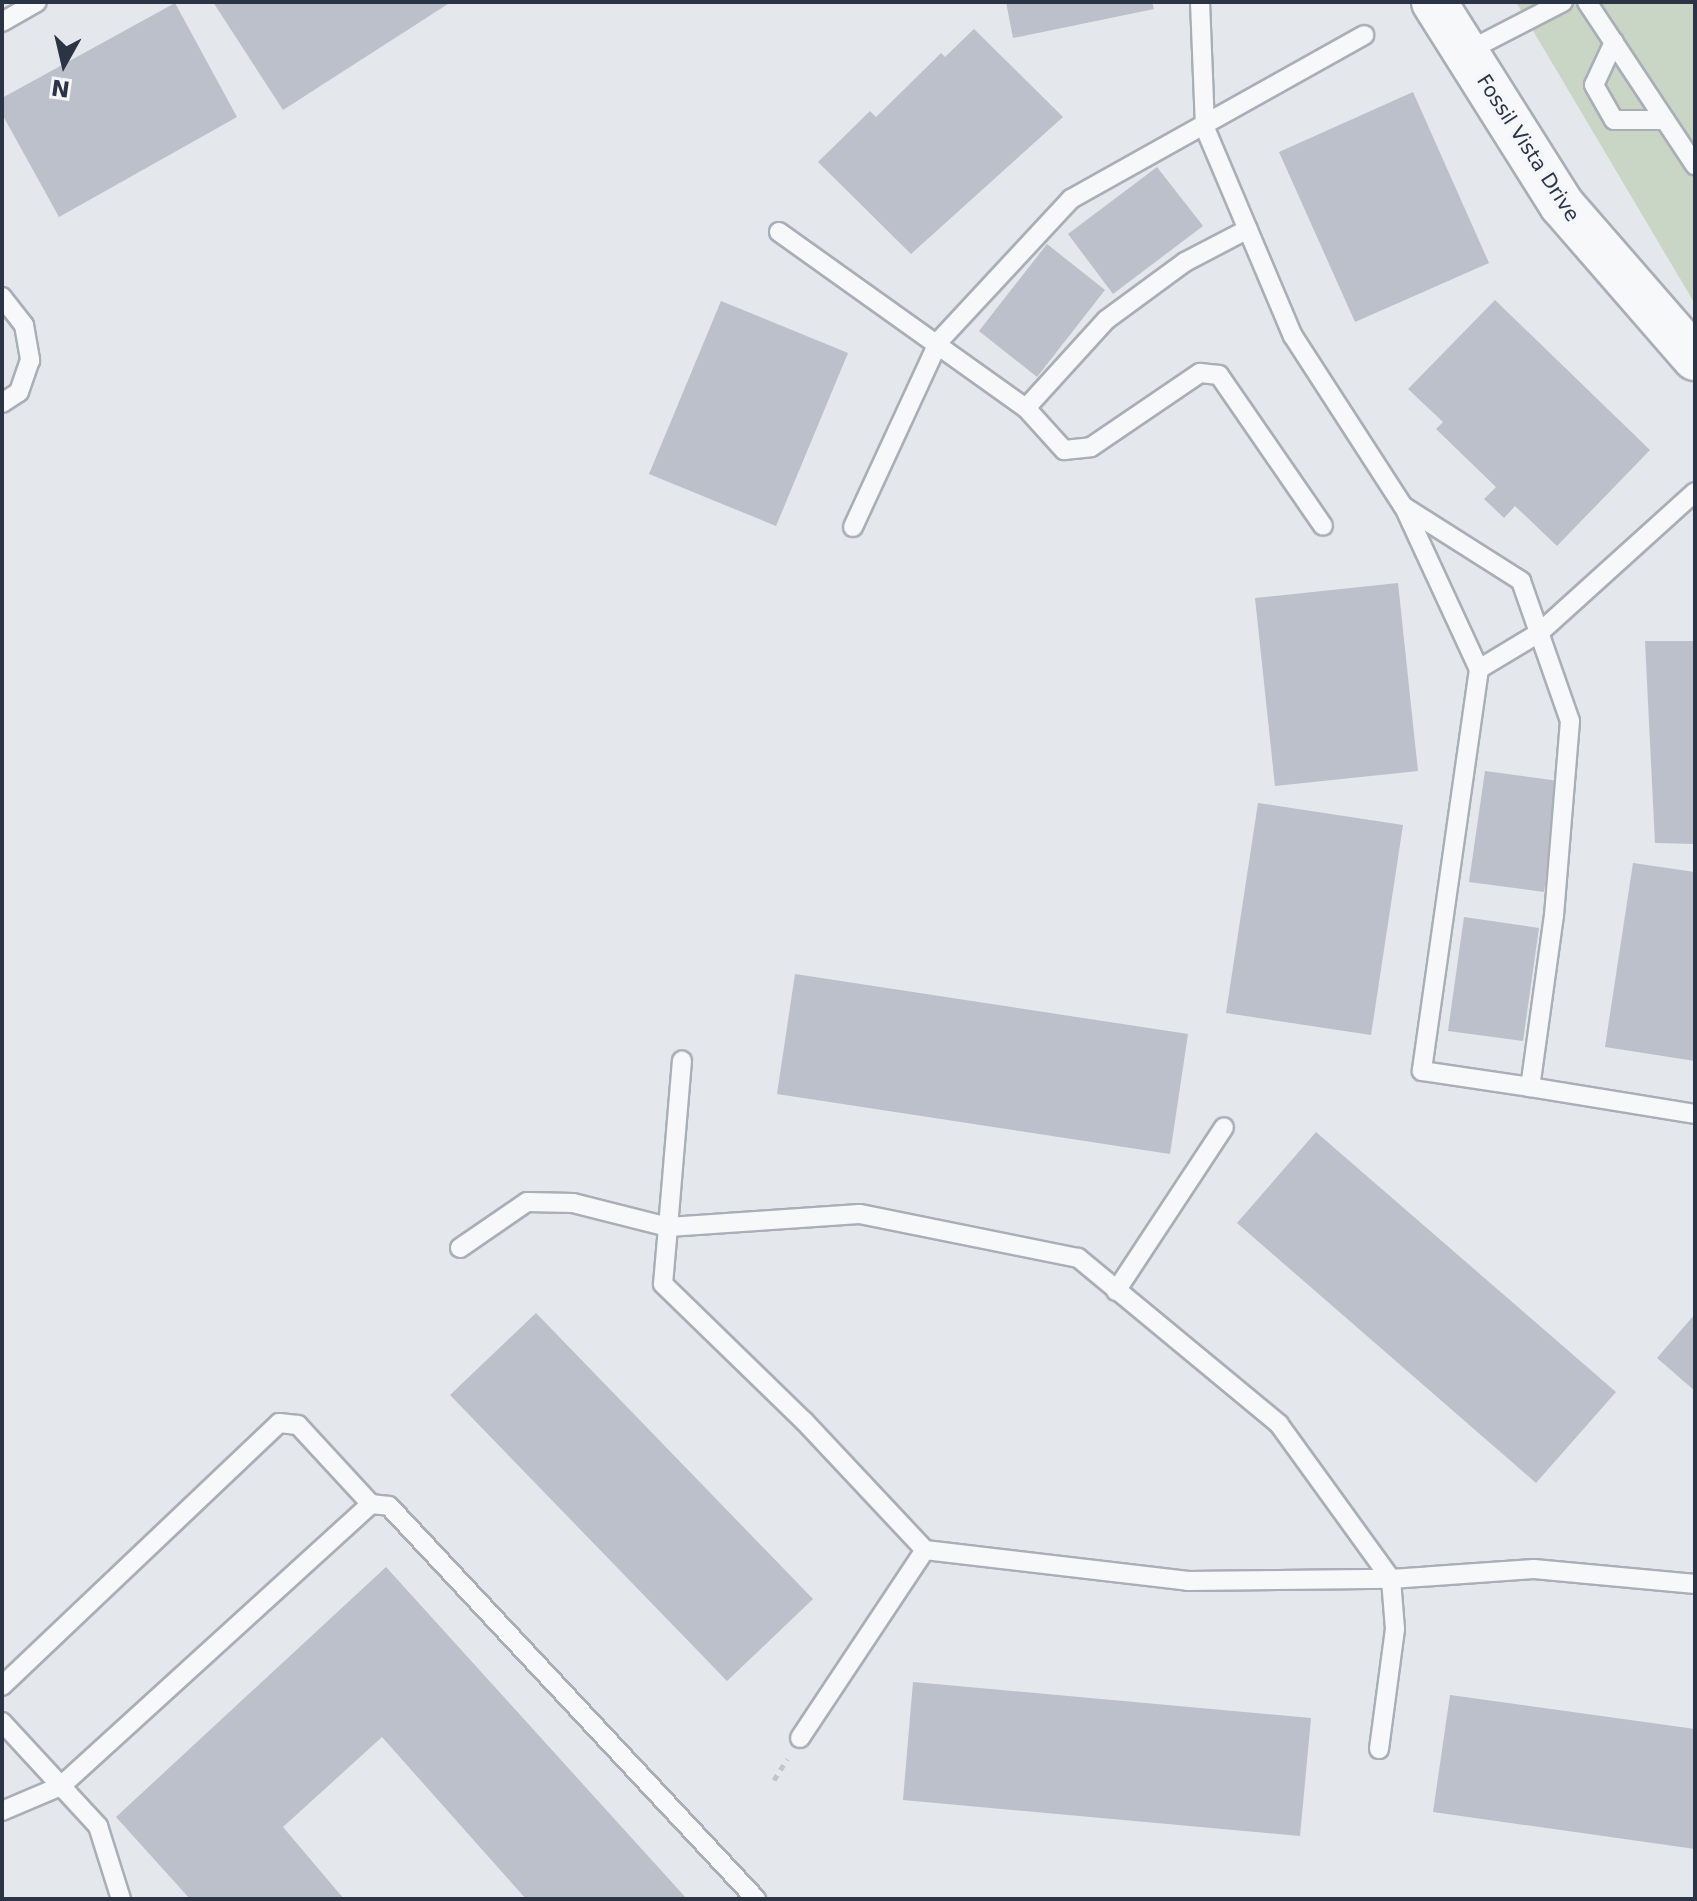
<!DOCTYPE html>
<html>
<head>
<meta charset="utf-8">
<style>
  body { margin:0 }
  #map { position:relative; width:1697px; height:1901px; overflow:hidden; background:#e4e7ec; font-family:"DejaVu Sans",sans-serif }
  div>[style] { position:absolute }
  .green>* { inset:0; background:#c9d6c5 }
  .building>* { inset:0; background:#bbc0ca }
  .path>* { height:5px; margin-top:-2.5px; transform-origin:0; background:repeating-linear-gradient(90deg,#c2c5cb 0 6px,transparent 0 12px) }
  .roads { filter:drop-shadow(2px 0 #a9aeb7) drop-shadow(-2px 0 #a9aeb7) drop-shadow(0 2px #a9aeb7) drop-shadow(0 -2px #a9aeb7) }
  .service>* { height:18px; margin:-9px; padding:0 9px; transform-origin:9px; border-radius:9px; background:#f7f8fa }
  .tertiary>* { height:44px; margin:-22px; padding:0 22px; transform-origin:22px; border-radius:22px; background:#f7f8fa }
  span { translate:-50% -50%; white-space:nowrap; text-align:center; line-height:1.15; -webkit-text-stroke:7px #f4f6f9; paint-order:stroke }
  .street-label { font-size:20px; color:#2b3445 }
  .frame { position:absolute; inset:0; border:4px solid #2b3445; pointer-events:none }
  .north { position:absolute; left:24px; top:24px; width:80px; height:80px; -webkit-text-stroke:6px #f4f6f9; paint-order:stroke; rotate:188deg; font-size:22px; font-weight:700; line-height:32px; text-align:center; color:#2b3445 }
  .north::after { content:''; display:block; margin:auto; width:28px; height:36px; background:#2b3445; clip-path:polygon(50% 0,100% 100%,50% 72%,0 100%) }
</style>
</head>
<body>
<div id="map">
  <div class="green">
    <div style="clip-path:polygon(1516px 2px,1695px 2px,1695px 304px)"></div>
  </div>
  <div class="building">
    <div style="clip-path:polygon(213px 2px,451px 2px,283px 110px)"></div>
    <div style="clip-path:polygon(1006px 2px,1152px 2px,1154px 9px,1013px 38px)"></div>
    <div style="clip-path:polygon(175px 3px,237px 117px,59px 217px,2px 114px,2px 98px)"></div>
    <div style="clip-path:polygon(974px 29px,1063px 117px,911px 254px,818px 162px,870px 111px,876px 117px,941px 53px,945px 57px)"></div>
    <div style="clip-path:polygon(1413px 92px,1489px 263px,1355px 322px,1279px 152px)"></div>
    <div style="clip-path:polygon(1157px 167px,1203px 226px,1113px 294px,1068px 234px)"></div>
    <div style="clip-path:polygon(1047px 244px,1105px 290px,1037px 377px,979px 331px)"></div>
    <div style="clip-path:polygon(1495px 300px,1650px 450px,1557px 546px,1515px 506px,1504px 518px,1484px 499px,1496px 487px,1436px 429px,1443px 422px,1408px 389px)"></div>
    <div style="clip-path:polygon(721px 301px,848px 353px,776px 526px,649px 474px)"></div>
    <div style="clip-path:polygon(1398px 583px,1418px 771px,1275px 786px,1255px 598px)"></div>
    <div style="clip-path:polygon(1645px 641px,1695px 641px,1695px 844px,1655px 843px)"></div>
    <div style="clip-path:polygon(1485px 771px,1559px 781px,1544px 892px,1469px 882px)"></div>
    <div style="clip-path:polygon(1258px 803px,1403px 825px,1371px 1035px,1226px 1013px)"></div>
    <div style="clip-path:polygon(1633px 863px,1695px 872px,1695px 1061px,1605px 1047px)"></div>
    <div style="clip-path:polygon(1464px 917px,1539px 928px,1523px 1041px,1448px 1031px)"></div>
    <div style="clip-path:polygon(795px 974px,1188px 1034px,1170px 1154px,777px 1094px)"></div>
    <div style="clip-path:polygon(1316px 1132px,1616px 1392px,1536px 1483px,1237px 1223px)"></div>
    <div style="clip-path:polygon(536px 1313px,813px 1599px,727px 1681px,450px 1395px)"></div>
    <div style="clip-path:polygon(1695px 1314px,1695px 1391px,1657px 1358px)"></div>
    <div style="clip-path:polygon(386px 1567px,687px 1899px,526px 1899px,382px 1737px,283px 1827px,344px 1899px,190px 1899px,116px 1817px)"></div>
    <div style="clip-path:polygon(913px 1682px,1311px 1718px,1300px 1836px,903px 1800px)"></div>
    <div style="clip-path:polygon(1450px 1695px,1695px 1729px,1695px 1849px,1433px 1812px)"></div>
  </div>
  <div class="path">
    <div style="left:774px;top:1780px;width:25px;rotate:-58deg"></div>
  </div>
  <div class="roads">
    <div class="service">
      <div style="left:1200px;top:2px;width:126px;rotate:87.7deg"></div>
      <div style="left:1205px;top:128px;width:226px;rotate:67.1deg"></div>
      <div style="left:1293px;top:336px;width:202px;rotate:57.1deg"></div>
      <div style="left:1403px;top:506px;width:140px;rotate:32.4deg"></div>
      <div style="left:1521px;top:581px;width:148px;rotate:70.7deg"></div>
      <div style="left:1570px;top:721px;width:195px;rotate:94.7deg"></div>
      <div style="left:1554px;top:915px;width:174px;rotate:97.9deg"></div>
      <div style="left:1530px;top:1087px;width:167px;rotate:9.3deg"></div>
      <div style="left:1587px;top:2px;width:196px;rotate:56.5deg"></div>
      <div style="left:2px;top:22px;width:40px;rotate:-29.7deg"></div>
      <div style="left:1614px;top:42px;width:47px;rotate:114.9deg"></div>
      <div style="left:1594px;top:85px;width:40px;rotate:60.3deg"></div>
      <div style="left:1614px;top:120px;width:51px"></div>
      <div style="left:1466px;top:52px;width:109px;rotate:-27.3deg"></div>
      <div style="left:779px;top:232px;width:303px;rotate:35.5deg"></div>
      <div style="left:1026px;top:408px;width:119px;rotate:-47.7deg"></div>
      <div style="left:1106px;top:320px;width:98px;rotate:-36.3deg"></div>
      <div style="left:1185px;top:262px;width:71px;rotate:-27.6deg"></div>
      <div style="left:2px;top:297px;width:36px;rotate:52deg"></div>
      <div style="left:24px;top:325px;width:36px;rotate:80deg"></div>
      <div style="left:30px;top:360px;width:34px;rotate:109deg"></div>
      <div style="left:19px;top:392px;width:20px;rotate:147deg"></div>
      <div style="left:1026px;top:408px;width:57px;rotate:47.9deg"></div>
      <div style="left:1064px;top:450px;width:27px;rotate:-6deg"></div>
      <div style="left:1091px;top:447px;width:132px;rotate:-34.2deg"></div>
      <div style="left:1200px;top:373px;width:19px;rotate:6deg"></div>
      <div style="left:1219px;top:375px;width:183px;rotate:55.4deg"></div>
      <div style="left:1404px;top:507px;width:179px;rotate:65.2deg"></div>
      <div style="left:1479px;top:669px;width:406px;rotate:98.1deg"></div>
      <div style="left:1422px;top:1071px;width:109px;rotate:8.4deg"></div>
      <div style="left:853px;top:527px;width:205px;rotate:-65.2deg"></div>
      <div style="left:939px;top:341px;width:194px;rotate:-47.1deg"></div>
      <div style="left:1071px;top:199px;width:336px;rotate:-29.2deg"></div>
      <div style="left:1479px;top:669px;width:70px;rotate:-31deg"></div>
      <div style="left:1539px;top:633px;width:210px;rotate:-42.1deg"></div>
      <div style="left:460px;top:1248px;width:81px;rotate:-34.5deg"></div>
      <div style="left:527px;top:1202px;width:46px;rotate:1.2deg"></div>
      <div style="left:573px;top:1203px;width:98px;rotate:14.2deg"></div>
      <div style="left:668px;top:1227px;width:167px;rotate:-85.2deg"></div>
      <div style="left:1116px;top:1291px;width:196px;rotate:-56.6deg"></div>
      <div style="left:2px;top:1686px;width:382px;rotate:-43.5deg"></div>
      <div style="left:279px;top:1423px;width:19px;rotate:6deg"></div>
      <div style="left:298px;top:1425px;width:108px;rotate:47.3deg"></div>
      <div style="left:2px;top:1722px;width:142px;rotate:47.3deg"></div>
      <div style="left:98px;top:1826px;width:77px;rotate:72.5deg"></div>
      <div style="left:800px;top:1738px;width:226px;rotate:-56.4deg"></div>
      <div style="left:1379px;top:1749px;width:121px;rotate:-82.4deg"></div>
      <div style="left:1395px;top:1629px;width:50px;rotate:-94.6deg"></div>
      <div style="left:1391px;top:1579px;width:191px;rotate:-125.9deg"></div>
      <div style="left:1279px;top:1424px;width:261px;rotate:-140.4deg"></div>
      <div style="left:1078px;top:1258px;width:223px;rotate:-168.6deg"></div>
      <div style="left:859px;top:1214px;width:191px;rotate:176.1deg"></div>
      <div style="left:668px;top:1227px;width:57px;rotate:95deg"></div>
      <div style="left:663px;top:1284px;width:197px;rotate:44.2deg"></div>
      <div style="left:804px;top:1421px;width:177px;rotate:46.8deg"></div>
      <div style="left:925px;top:1550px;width:265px;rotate:6.7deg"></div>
      <div style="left:1188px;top:1581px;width:203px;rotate:-0.6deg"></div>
      <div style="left:1391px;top:1579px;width:143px;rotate:-4deg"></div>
      <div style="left:1534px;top:1569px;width:162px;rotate:5.3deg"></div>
      <div style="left:2px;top:1811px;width:64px;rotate:-23deg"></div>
      <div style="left:61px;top:1786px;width:419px;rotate:-42.3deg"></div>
      <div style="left:371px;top:1504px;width:18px;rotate:6deg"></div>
      <div style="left:389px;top:1506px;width:538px;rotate:46.96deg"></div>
    </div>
    <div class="tertiary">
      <div style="left:1434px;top:2px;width:240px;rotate:57.8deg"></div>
      <div style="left:1562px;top:205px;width:203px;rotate:49deg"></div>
    </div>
  </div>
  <div class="street-label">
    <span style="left:1528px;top:148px;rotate:57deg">Fossil Vista Drive</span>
  </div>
  <div class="frame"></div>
  <div class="north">N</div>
</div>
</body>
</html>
